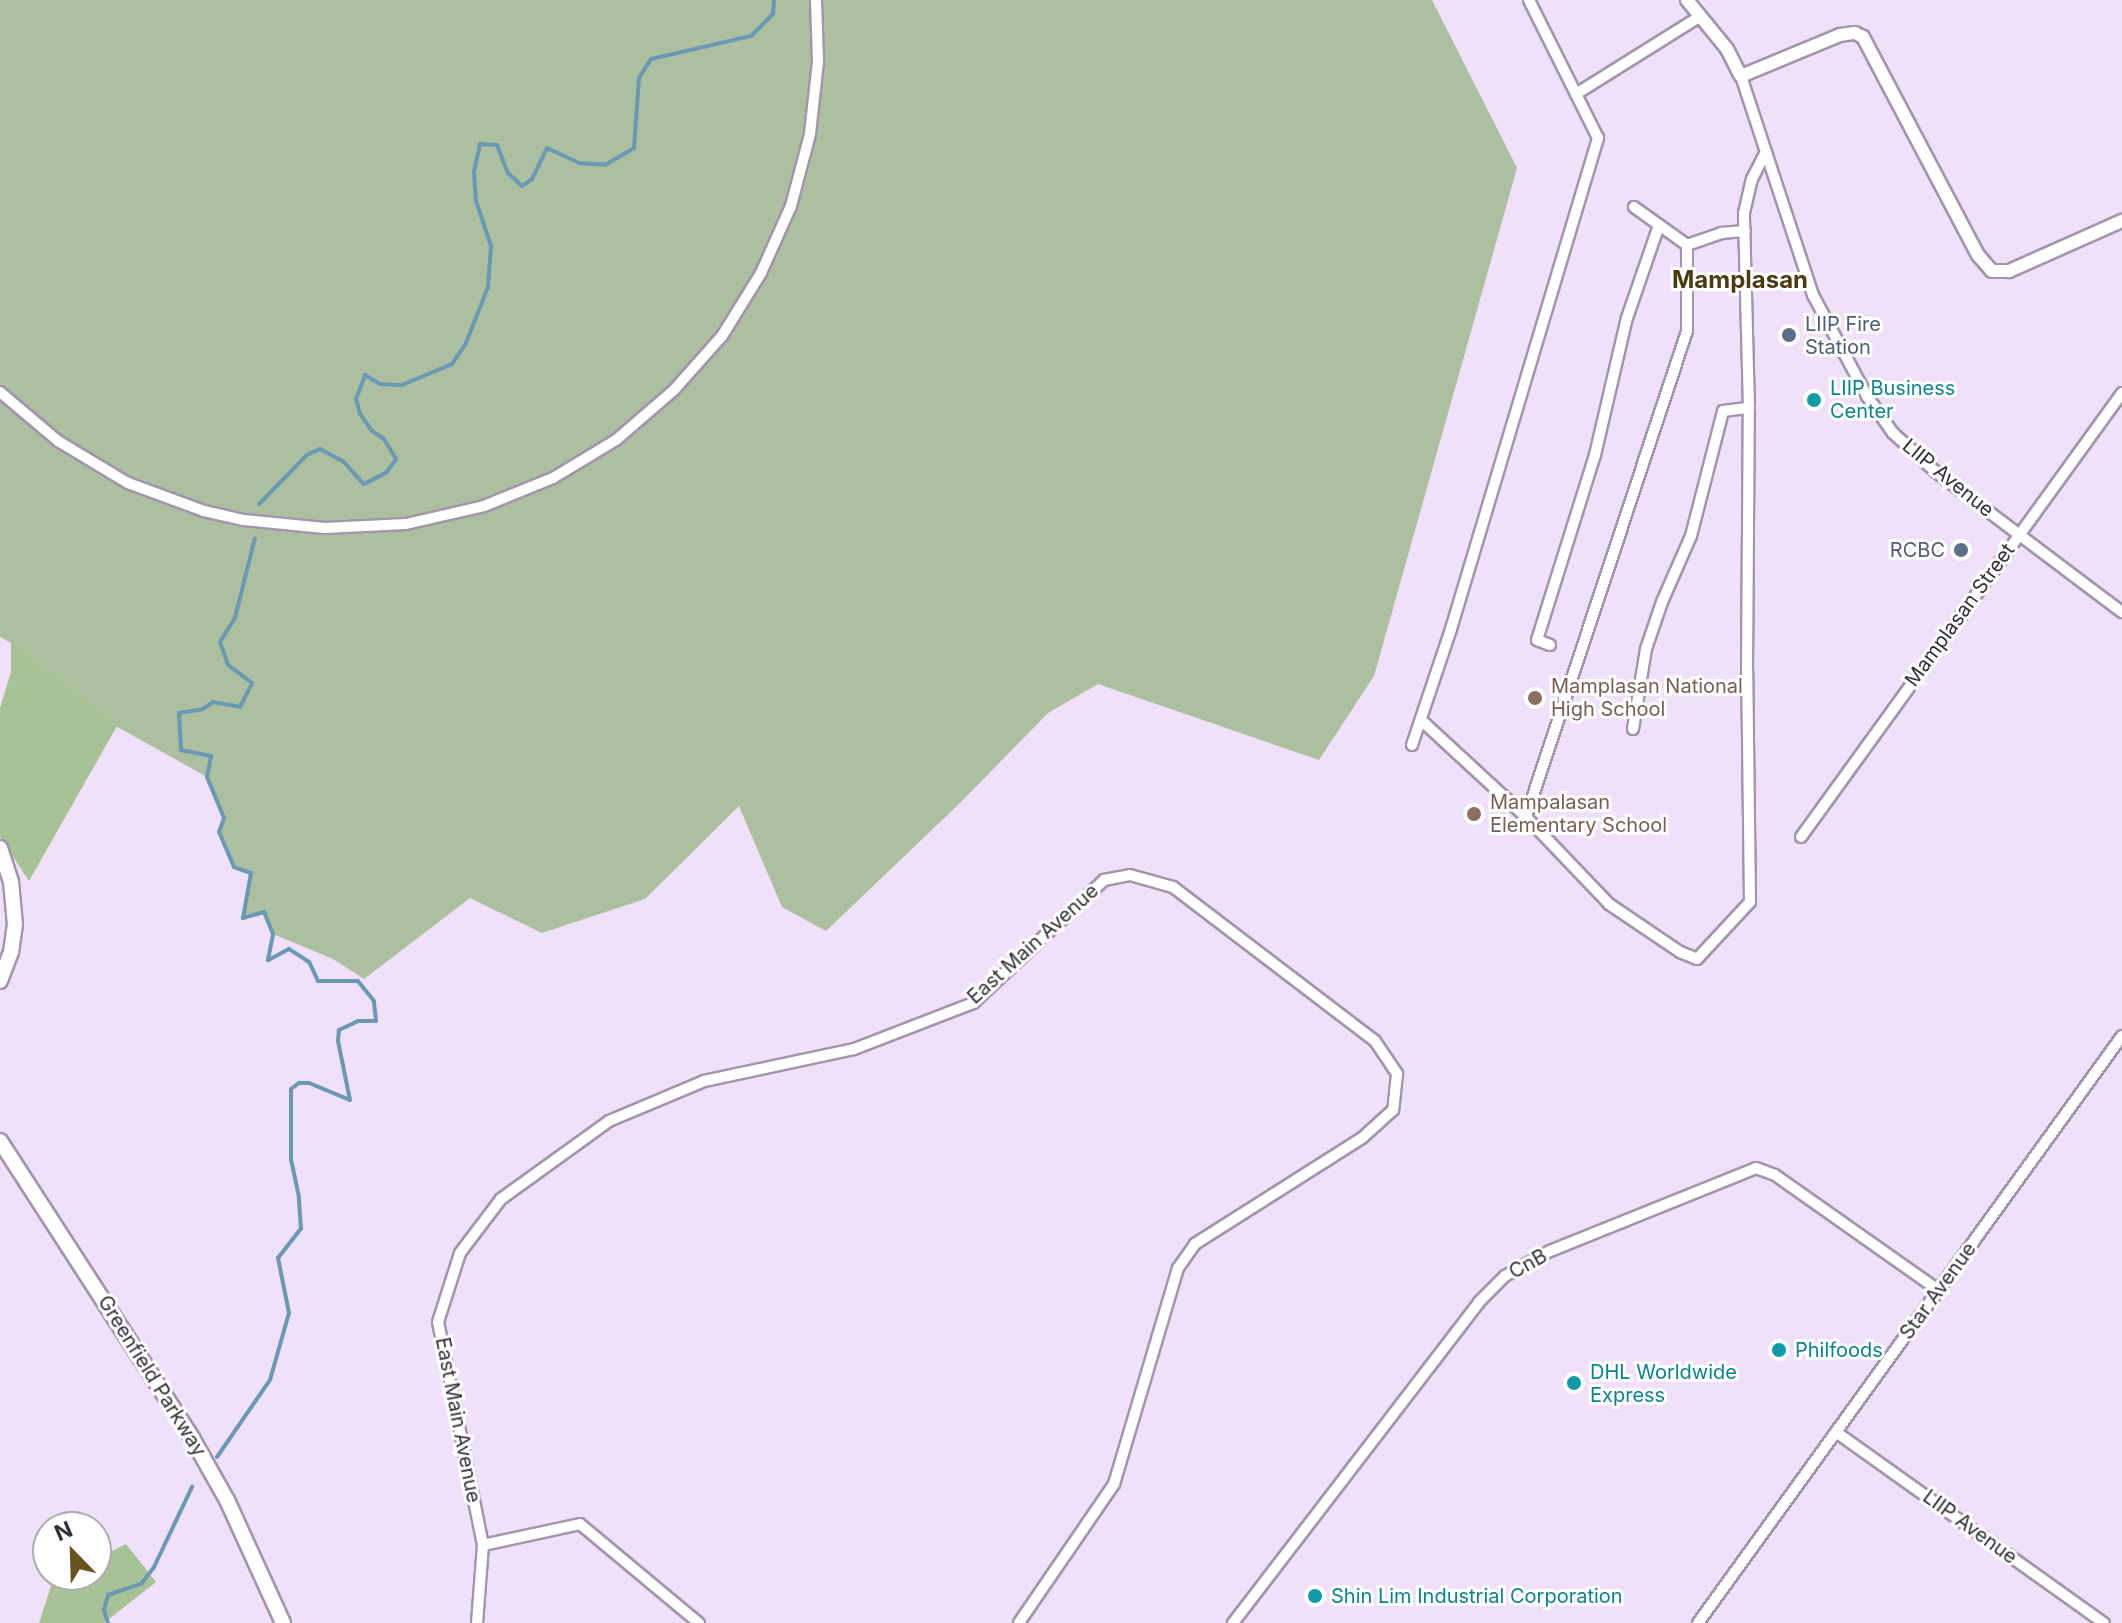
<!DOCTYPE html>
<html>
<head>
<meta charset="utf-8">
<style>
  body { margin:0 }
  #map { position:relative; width:2122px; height:1623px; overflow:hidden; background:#f0e0f9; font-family:Inter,sans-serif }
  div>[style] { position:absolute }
  .green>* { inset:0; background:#acbf9e }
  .forest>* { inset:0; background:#a8c195 }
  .stream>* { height:4px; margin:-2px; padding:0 2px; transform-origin:2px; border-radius:2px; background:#6a99b5 }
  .roads { filter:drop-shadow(2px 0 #a395ac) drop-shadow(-2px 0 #a395ac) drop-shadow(0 2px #a395ac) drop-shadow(0 -2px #a395ac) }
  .minor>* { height:10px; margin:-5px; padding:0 5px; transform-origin:5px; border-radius:5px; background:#fff }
  .tertiary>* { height:12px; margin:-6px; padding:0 6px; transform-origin:6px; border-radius:6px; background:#fff }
  .secondary>* { height:14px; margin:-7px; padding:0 7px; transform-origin:7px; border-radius:7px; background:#fff }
  .dots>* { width:22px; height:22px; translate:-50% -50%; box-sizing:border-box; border:4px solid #fff; border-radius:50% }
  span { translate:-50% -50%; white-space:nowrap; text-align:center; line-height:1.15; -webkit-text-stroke:6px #fff; paint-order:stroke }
  .service-label { font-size:20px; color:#4e5e75 }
  .left { translate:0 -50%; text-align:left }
  .right { translate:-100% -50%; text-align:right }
  .culture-label { font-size:20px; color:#0d838f }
  .street-label { font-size:20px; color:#342f38 }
  .education-label { font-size:20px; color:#785e54 }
  .quarter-label { font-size:24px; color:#4b3912; font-weight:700 }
  .north { position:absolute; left:32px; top:1511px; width:80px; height:80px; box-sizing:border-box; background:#fff; border:2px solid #aeacaf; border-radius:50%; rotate:337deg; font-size:22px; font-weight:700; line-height:32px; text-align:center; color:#342f38 }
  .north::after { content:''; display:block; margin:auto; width:28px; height:36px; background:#695322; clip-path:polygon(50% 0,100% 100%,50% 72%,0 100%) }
</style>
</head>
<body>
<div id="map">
  <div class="green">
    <div style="clip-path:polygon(0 0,1432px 0,1517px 168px,1374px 676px,1319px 760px,1098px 684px,1048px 713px,961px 802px,826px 931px,782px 907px,739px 806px,645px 899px,542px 933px,470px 898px,364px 979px,333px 959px,273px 934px,264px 912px,243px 918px,251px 873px,234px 867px,219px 832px,224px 818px,207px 777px,114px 725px,30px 653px,0 637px)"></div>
  </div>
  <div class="forest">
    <div style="clip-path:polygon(11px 642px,30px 653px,117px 726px,29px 881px,0 837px,0 708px,11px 672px)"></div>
    <div style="clip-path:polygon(126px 1544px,156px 1582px,104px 1623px,39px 1623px,53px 1580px,63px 1575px,96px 1575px,96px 1559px)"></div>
  </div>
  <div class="stream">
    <div style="left:259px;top:504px;width:69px;rotate:-45.6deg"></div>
    <div style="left:307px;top:455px;width:14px;rotate:-25deg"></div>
    <div style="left:320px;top:449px;width:26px;rotate:28deg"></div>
    <div style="left:343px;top:461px;width:31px;rotate:48deg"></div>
    <div style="left:364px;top:484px;width:25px;rotate:-27deg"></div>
    <div style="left:386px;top:473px;width:17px;rotate:-54deg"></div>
    <div style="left:396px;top:459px;width:23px;rotate:-121deg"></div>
    <div style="left:384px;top:439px;width:14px;rotate:-146deg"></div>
    <div style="left:372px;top:431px;width:21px;rotate:-125deg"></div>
    <div style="left:360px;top:414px;width:16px;rotate:-105deg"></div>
    <div style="left:356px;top:399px;width:26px;rotate:-69deg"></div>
    <div style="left:365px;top:375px;width:17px;rotate:31deg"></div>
    <div style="left:380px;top:384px;width:22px;rotate:3deg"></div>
    <div style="left:402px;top:385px;width:54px;rotate:-22.8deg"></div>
    <div style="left:452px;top:364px;width:25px;rotate:-56deg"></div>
    <div style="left:466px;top:343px;width:60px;rotate:-68.6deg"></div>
    <div style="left:488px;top:287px;width:41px;rotate:-85.8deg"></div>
    <div style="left:491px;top:246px;width:47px;rotate:-108.4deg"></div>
    <div style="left:476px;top:201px;width:30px;rotate:-94deg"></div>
    <div style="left:474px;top:171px;width:28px;rotate:-77deg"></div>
    <div style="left:480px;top:144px;width:17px;rotate:3deg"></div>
    <div style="left:497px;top:145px;width:30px;rotate:69deg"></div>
    <div style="left:508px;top:173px;width:19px;rotate:43deg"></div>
    <div style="left:522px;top:186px;width:12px;rotate:-35deg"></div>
    <div style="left:532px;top:179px;width:34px;rotate:-64deg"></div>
    <div style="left:547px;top:148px;width:35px;rotate:25deg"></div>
    <div style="left:579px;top:163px;width:26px;rotate:4deg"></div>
    <div style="left:605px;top:165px;width:34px;rotate:-30deg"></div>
    <div style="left:634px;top:148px;width:70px;rotate:-85.9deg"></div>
    <div style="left:639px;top:78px;width:22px;rotate:-58deg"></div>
    <div style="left:651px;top:59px;width:103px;rotate:-13deg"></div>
    <div style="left:751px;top:36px;width:31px;rotate:-45deg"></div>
    <div style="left:773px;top:14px;width:14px;rotate:-86deg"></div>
    <div style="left:217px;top:1457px;width:93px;rotate:-55.5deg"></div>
    <div style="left:270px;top:1380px;width:70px;rotate:-74.2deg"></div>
    <div style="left:289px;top:1313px;width:56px;rotate:-101.3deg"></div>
    <div style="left:278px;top:1258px;width:37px;rotate:-52deg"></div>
    <div style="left:301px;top:1229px;width:32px;rotate:-94deg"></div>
    <div style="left:299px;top:1197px;width:38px;rotate:-102deg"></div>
    <div style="left:291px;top:1160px;width:71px;rotate:-90deg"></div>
    <div style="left:291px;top:1089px;width:10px;rotate:-37deg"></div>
    <div style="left:299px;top:1083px;width:10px"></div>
    <div style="left:309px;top:1083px;width:44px;rotate:22.5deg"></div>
    <div style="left:350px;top:1100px;width:60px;rotate:-101.5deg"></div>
    <div style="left:338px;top:1041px;width:11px;rotate:-85deg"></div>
    <div style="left:339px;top:1030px;width:21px;rotate:-25deg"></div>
    <div style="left:358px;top:1021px;width:18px"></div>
    <div style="left:376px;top:1021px;width:20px;rotate:-96deg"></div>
    <div style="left:374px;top:1001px;width:26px;rotate:-129deg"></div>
    <div style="left:358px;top:981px;width:40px;rotate:180deg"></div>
    <div style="left:318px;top:981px;width:21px;rotate:-115deg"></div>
    <div style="left:309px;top:962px;width:24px;rotate:-147deg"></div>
    <div style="left:289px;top:949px;width:24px;rotate:152deg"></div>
    <div style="left:268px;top:960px;width:26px;rotate:-79deg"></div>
    <div style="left:273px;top:934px;width:24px;rotate:-112deg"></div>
    <div style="left:264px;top:912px;width:22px;rotate:164deg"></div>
    <div style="left:243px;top:918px;width:46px;rotate:-79.9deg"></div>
    <div style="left:251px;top:873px;width:18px;rotate:-161deg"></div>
    <div style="left:234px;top:867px;width:38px;rotate:-113deg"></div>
    <div style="left:219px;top:832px;width:15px;rotate:-70deg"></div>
    <div style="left:224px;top:818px;width:44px;rotate:-112.5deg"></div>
    <div style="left:207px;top:777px;width:21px;rotate:-79deg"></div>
    <div style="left:211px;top:756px;width:31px;rotate:-169deg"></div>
    <div style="left:181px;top:750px;width:37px;rotate:-93deg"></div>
    <div style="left:179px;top:713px;width:24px;rotate:-9deg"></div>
    <div style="left:203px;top:709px;width:12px;rotate:-35deg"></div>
    <div style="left:213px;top:702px;width:27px;rotate:10deg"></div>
    <div style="left:240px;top:707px;width:27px;rotate:-63deg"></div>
    <div style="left:252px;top:683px;width:30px;rotate:-143deg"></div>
    <div style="left:228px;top:665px;width:24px;rotate:-109deg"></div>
    <div style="left:220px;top:642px;width:28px;rotate:-58deg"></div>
    <div style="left:235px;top:618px;width:82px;rotate:-76deg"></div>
    <div style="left:108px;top:1623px;width:14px;rotate:-107deg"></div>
    <div style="left:104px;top:1610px;width:16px;rotate:-75deg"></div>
    <div style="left:108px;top:1595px;width:36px;rotate:-19deg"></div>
    <div style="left:142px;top:1583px;width:20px;rotate:-53deg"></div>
    <div style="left:154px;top:1567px;width:89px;rotate:-64.6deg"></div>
  </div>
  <div class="roads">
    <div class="minor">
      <div style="left:1741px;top:76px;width:231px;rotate:71.8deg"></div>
      <div style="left:1813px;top:295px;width:115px;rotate:61.9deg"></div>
      <div style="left:1867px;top:396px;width:45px;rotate:54.9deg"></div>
      <div style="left:1893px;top:433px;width:58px;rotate:42.2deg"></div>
      <div style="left:1936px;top:472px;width:233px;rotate:37deg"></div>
      <div style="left:1576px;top:94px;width:147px;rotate:-32deg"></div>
      <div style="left:1634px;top:207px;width:65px;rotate:35.6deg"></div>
      <div style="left:1687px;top:245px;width:36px;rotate:-19deg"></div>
      <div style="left:1721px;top:233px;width:24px;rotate:-5deg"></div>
      <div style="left:0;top:392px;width:76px;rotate:40.2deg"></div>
      <div style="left:58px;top:441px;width:82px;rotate:31deg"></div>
      <div style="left:128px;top:483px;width:81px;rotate:20.2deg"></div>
      <div style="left:204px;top:511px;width:41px;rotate:12.7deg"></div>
      <div style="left:244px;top:520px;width:81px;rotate:5.6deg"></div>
      <div style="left:325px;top:528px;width:81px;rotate:-2.8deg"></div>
      <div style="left:406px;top:524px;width:80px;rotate:-13deg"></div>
      <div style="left:484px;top:506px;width:74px;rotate:-22.1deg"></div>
      <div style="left:553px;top:478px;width:74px;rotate:-31.1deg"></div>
      <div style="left:616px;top:440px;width:77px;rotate:-40.8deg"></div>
      <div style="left:674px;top:390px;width:72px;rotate:-48.4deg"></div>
      <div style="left:722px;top:336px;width:74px;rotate:-58.2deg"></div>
      <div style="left:761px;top:273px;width:73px;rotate:-65.9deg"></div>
      <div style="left:791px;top:206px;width:74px;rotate:-75.2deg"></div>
      <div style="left:810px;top:134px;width:73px;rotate:-83.7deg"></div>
      <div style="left:818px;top:61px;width:61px;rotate:-91.9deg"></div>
      <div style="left:1550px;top:645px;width:14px;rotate:-159deg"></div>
      <div style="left:1537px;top:640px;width:194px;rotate:-72.6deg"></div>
      <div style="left:1595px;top:455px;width:141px;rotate:-76.9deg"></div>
      <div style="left:1627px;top:318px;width:98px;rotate:-71deg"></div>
      <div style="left:1421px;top:720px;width:143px;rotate:42.7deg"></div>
      <div style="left:1526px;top:817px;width:120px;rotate:46.3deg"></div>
      <div style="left:1609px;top:904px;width:86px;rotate:34.1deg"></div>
      <div style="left:1680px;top:952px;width:18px;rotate:22deg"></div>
      <div style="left:1697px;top:959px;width:78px;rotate:-47.1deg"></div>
      <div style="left:1750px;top:902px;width:232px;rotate:-90.7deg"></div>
      <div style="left:1747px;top:670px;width:262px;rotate:-89.6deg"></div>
      <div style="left:1749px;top:408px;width:195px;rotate:-91.5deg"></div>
      <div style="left:1744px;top:213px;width:35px;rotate:-77deg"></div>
      <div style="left:1752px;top:179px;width:29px;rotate:-63deg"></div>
      <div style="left:1633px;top:729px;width:81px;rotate:-80.8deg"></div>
      <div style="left:1646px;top:649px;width:50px;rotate:-71.2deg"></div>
      <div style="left:1662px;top:602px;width:72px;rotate:-66.3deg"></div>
      <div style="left:1691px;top:536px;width:129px;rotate:-75.6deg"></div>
      <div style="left:1723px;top:411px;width:26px;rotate:-7deg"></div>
      <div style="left:1412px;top:745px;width:122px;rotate:-71.4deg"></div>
      <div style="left:1451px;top:629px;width:513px;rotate:-73.33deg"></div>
      <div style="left:1598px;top:138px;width:154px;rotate:-116.6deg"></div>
      <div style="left:1526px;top:817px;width:512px;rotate:-71.67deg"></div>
      <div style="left:1687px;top:331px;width:86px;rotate:-90deg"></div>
      <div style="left:1801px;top:837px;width:548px;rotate:-54.13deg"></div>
      <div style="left:1836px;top:1432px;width:329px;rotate:35.5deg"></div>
      <div style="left:483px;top:1545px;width:99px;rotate:-12.2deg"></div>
      <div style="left:580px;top:1524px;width:155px;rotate:39.8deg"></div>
      <div style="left:477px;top:1623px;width:78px;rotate:-85.6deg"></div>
      <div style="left:483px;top:1545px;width:227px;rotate:-101.4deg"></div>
      <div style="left:438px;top:1322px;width:72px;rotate:-72.3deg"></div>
      <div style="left:460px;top:1253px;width:68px;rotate:-52.8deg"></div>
      <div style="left:501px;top:1199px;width:133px;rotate:-35.8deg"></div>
      <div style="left:609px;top:1121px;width:103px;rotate:-22.8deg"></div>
      <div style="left:704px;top:1081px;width:153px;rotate:-12deg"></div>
      <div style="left:854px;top:1049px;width:128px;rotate:-21.1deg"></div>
      <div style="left:973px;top:1003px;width:180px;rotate:-43.2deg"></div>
      <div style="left:1104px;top:880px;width:26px;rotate:-11deg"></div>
      <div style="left:1130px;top:875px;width:45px;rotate:15.6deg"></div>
      <div style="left:1173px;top:887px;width:254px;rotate:37.3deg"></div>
      <div style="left:1375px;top:1041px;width:40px;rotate:56deg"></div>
      <div style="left:1397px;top:1074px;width:36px;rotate:96deg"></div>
      <div style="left:1393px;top:1110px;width:42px;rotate:137.9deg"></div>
      <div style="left:1362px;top:1138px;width:198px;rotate:147.6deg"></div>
      <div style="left:1195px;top:1244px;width:29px;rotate:125deg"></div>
      <div style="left:1178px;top:1268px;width:225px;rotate:106.5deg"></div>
      <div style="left:1114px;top:1484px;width:168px;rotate:124.4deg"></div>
      <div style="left:1233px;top:1623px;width:404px;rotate:-52.5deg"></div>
      <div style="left:1479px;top:1302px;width:37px;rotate:-45deg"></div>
      <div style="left:1505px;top:1276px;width:51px;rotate:-29.1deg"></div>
      <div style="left:1550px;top:1251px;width:222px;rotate:-21.9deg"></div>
      <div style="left:1756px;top:1168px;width:20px;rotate:20deg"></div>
      <div style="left:1775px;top:1175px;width:199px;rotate:35.2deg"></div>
      <div style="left:1698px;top:1623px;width:724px;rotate:-54.16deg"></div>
    </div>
    <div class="tertiary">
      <div style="left:1687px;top:0;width:63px;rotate:50.8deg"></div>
      <div style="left:1727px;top:49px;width:30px;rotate:63deg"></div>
      <div style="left:1741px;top:76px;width:107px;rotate:-22.5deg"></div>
      <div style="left:1840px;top:35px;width:15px;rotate:-8deg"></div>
      <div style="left:1855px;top:33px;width:9px;rotate:27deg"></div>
      <div style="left:1863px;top:37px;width:246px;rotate:62.2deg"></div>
      <div style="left:1978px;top:255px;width:21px;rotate:49deg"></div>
      <div style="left:1992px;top:271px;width:17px"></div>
      <div style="left:2009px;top:271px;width:124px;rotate:-23.9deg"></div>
    </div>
    <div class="secondary">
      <div style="left:0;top:848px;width:36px;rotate:72deg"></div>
      <div style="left:11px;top:882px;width:42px;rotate:84.6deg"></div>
      <div style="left:15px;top:924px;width:28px;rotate:98deg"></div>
      <div style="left:11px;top:952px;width:31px;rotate:111deg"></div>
      <div style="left:0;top:1141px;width:354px;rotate:57.1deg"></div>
      <div style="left:192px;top:1438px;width:71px;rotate:60.6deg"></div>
      <div style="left:227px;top:1500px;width:135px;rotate:65.5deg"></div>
    </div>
  </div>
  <div class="dots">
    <div style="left:1789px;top:335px;background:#5c6f8a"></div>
    <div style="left:1814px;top:400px;background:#0f9aa8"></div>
    <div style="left:1961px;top:550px;background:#5c6f8a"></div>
    <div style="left:1535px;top:698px;background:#8d6e63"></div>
    <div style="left:1474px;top:814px;background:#8d6e63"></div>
    <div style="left:1779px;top:1350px;background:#0f9aa8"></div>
    <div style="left:1574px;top:1383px;background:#0f9aa8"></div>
    <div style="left:1315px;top:1596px;background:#0f9aa8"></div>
  </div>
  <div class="service-label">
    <span class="left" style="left:1805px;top:336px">LIIP Fire<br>Station</span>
    <span class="right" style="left:1945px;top:550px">RCBC</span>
  </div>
  <div class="culture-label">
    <span class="left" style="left:1830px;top:400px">LIIP Business<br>Center</span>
    <span class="left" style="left:1795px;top:1350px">Philfoods</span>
    <span class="left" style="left:1590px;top:1384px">DHL Worldwide<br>Express</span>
    <span class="left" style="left:1331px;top:1596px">Shin Lim Industrial Corporation</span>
  </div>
  <div class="street-label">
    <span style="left:1948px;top:478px;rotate:39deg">LIIP Avenue</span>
    <span style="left:1960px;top:615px;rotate:-54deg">Mamplasan Street</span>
    <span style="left:1033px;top:944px;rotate:-42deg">East Main Avenue</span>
    <span style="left:1528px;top:1264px;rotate:-29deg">CnB</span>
    <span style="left:1938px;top:1291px;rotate:-54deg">Star Avenue</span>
    <span style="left:152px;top:1376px;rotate:58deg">Greenfield Parkway</span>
    <span style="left:458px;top:1420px;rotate:79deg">East Main Avenue</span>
    <span style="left:1970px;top:1527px;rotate:36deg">LIIP Avenue</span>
  </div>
  <div class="education-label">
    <span class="left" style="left:1551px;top:698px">Mamplasan National<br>High School</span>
    <span class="left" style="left:1490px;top:814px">Mampalasan<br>Elementary School</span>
  </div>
  <div class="quarter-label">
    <span style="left:1740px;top:280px">Mamplasan</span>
  </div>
  <div class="north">N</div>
</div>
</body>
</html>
